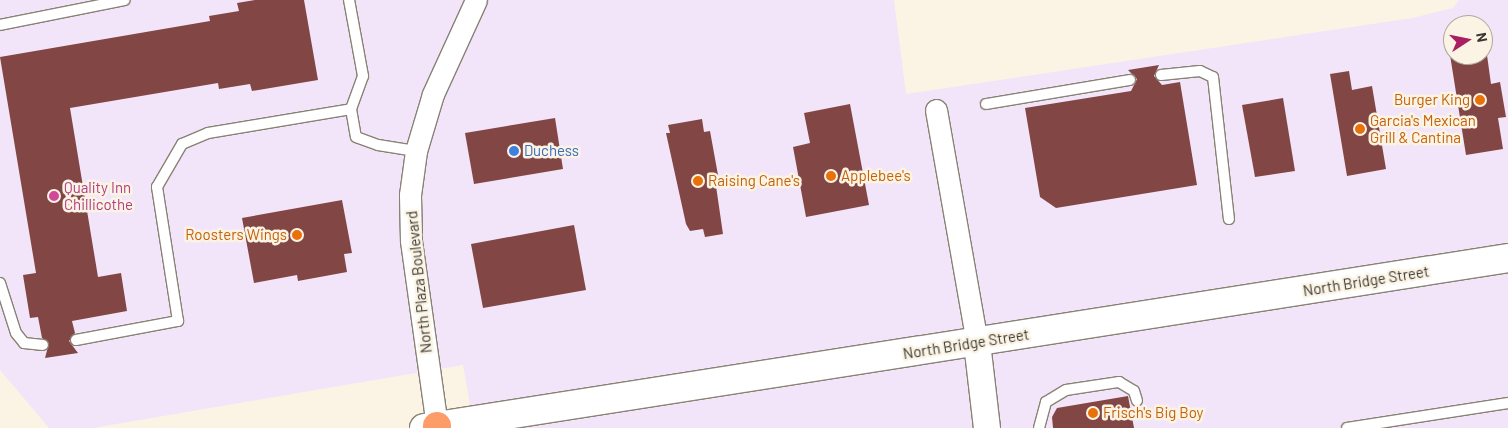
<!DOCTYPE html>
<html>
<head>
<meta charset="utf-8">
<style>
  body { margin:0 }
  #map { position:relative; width:1508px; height:428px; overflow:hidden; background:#fbf4e5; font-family:Barlow,sans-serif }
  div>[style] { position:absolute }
  .commercial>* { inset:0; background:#f3e5f9 }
  .building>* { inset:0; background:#824745 }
  .roads { filter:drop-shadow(1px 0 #888274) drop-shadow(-1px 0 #888274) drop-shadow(0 1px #888274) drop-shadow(0 -1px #888274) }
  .service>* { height:10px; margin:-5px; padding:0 5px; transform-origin:5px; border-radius:5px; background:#fff }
  .minor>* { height:21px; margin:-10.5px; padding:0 10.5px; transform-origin:10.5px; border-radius:10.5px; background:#fff }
  .tertiary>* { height:26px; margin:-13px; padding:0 13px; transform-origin:13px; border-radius:13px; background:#fff }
  .secondary>* { height:28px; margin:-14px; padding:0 14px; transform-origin:14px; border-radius:14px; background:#fff }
  .motorway>* { height:28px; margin:-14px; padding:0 14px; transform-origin:14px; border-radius:14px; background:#fc9c69 }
  .dots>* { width:14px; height:14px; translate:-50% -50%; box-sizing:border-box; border:2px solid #fbf4e5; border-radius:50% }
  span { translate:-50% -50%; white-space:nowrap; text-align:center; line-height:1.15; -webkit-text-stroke:5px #fbf4e5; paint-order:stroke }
  .food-label { font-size:15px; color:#c56008 }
  .right { translate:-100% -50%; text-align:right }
  .left { translate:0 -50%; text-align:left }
  .shop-label { font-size:15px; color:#366cbe }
  .hotel-label { font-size:15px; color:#b23c85 }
  .street-label { font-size:15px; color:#383630 }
  .north { position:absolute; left:1443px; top:15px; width:50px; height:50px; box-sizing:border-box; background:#fbf4e5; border:1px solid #ada89d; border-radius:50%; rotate:79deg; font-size:14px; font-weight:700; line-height:20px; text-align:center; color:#383630 }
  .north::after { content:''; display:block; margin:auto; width:18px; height:22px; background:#aa1f62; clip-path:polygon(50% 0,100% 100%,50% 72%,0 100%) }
</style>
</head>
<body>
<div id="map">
  <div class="commercial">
    <div style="clip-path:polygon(evenodd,0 0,894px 0,906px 94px,1412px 18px,1453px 8px,1459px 0,1508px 0,1508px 428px,474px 428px,463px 365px,93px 428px,49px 428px,0 370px,0 0,1453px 25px,1483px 25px,1483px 55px,1453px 55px,1453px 25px)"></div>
  </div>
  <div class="building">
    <div style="clip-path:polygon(255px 0,304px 0,318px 80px,252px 91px,250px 84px,219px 89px,218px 83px,70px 108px,98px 277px,121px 273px,127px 311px,72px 321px,75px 333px,69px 341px,78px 353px,45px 358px,49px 343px,42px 338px,38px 317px,30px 318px,23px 275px,36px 273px,0 57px,210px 21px,209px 16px,239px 11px,237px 3px)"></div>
    <div style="clip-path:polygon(1450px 55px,1487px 55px,1491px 84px,1500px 82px,1506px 117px,1498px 118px,1503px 149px,1466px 155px)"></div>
    <div style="clip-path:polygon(1159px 65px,1154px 76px,1162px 85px,1180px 82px,1197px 185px,1056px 208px,1040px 197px,1025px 108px,1131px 91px,1137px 79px,1128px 70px)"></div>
    <div style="clip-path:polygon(1349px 71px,1352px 90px,1372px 86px,1386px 169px,1347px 176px,1330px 74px)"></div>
    <div style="clip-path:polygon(1283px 98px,1295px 171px,1255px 177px,1242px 105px)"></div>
    <div style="clip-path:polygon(850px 104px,869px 205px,806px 217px,793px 147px,810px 143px,804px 113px)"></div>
    <div style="clip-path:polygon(555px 118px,563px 169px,474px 184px,465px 133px)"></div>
    <div style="clip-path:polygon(702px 119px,704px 132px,710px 131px,720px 186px,716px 186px,723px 234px,705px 237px,703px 229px,690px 231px,686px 224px,666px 133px,670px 133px,668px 125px)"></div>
    <div style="clip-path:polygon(342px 200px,352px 253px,344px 254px,347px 272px,298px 281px,297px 275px,254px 283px,242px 218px)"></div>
    <div style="clip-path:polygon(574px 225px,586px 290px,483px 308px,471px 244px)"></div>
    <div style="clip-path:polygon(1128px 396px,1134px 428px,1053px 428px,1052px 417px,1057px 408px)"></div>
  </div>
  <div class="roads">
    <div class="service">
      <div style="left:0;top:25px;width:127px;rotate:-11.3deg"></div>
      <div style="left:1161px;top:75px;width:39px;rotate:-6deg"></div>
      <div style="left:1200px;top:71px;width:14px;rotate:25deg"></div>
      <div style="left:1213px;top:77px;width:143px;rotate:83.6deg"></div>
      <div style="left:986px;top:104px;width:146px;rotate:-9.5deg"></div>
      <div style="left:351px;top:109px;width:28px;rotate:80deg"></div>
      <div style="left:356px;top:137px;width:23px;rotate:20deg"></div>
      <div style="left:378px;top:145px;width:38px;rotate:9deg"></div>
      <div style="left:0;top:283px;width:52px;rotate:72.3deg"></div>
      <div style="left:16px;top:333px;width:13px;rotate:51deg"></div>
      <div style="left:24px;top:343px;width:19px;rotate:6deg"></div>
      <div style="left:76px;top:340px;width:104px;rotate:-10.6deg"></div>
      <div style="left:178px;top:321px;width:136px;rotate:-98.9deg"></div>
      <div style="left:157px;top:187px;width:50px;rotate:-59.8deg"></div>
      <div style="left:182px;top:144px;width:28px;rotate:-23deg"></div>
      <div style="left:208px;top:133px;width:145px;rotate:-9.5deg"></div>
      <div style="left:351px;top:109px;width:35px;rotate:-70deg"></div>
      <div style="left:363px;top:76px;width:77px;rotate:-100.4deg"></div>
      <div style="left:1039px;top:428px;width:27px;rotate:-75deg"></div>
      <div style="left:1046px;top:402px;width:23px;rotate:-31deg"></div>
      <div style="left:1066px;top:390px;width:54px;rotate:-8.6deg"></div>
      <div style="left:1119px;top:382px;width:17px;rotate:31deg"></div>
      <div style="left:1134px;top:391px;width:10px;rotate:73deg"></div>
      <div style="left:1347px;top:428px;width:163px;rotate:-8.8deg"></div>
    </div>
    <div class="minor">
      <div style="left:936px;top:110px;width:237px;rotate:80deg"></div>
      <div style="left:437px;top:426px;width:188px;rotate:-98deg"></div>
      <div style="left:411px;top:240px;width:45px;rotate:-91.3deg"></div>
      <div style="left:410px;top:195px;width:44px;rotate:-82.2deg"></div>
      <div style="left:416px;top:151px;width:59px;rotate:-73.4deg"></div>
      <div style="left:433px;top:94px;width:103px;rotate:-65.4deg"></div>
    </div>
    <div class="tertiary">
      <div style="left:977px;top:343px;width:86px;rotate:83.3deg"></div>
    </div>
    <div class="secondary">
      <div style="left:424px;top:428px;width:1097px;rotate:-8.91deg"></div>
    </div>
    <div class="motorway">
      <div style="left:437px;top:426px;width:2px;rotate:90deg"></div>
    </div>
  </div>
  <div class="dots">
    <div style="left:1480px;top:100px;background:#e8710a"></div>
    <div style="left:1360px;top:129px;background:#e8710a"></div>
    <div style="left:514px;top:151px;background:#3f7fe0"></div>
    <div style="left:831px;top:176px;background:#e8710a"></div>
    <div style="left:698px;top:181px;background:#e8710a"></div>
    <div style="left:54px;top:196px;background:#d1479c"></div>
    <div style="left:297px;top:235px;background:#e8710a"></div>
    <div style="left:1093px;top:413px;background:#e8710a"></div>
  </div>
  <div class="food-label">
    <span class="right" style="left:1470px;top:100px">Burger King</span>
    <span class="left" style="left:1370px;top:129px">Garcia's Mexican<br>Grill &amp; Cantina</span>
    <span class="left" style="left:841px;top:176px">Applebee's</span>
    <span class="left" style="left:708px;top:181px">Raising Cane's</span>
    <span class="right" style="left:287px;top:235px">Roosters Wings</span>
    <span class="left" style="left:1103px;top:413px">Frisch's Big Boy</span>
  </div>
  <div class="shop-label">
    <span class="left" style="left:524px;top:151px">Duchess</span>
  </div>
  <div class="hotel-label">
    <span class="left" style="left:64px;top:196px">Quality Inn<br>Chillicothe</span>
  </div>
  <div class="street-label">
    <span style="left:1366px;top:281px;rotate:-9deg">North Bridge Street</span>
    <span style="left:419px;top:282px;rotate:-96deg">North Plaza Boulevard</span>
    <span style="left:966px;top:344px;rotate:-9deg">North Bridge Street</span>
  </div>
  <div class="north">N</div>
</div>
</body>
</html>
